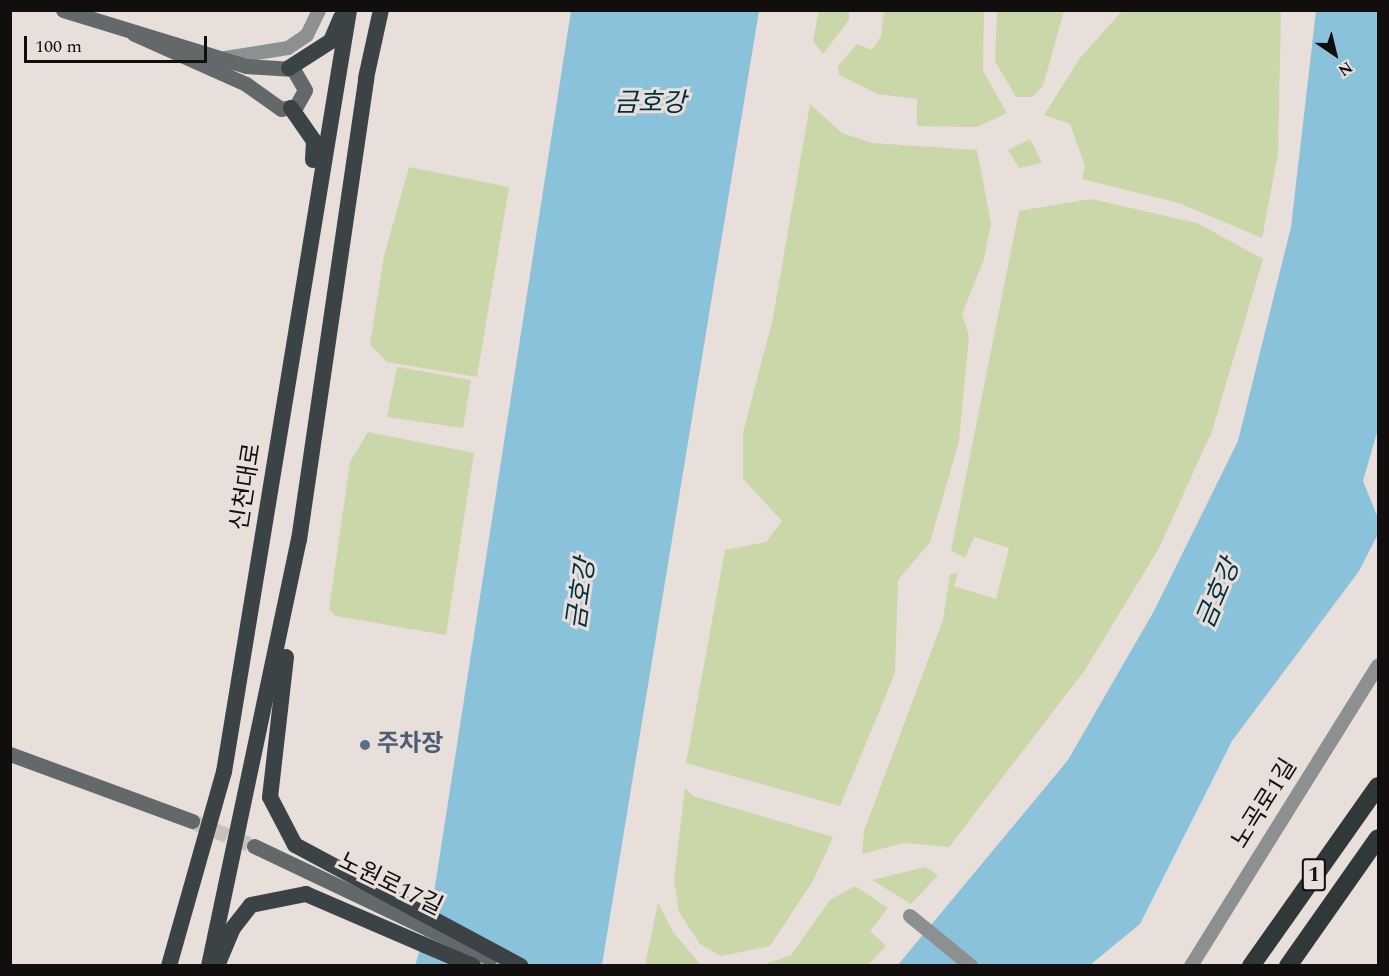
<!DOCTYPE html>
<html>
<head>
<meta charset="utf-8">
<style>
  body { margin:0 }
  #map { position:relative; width:1389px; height:976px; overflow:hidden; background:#e8dfda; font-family:Spectral,"Noto Sans KR",serif }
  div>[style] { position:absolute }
  .green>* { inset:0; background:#cad7a8 }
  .water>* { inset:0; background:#8ac1db }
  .secondary-tunnel>* { height:15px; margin-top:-7.5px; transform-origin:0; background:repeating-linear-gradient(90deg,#c8c0bb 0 15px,transparent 0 23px) }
  .minor>* { height:14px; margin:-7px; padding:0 7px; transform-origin:7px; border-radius:7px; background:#8c9091 }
  .secondary>* { height:15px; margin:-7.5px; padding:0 7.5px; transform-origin:7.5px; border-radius:7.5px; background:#63696b }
  .trunk>* { height:16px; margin:-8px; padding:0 8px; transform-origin:8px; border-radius:8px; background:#3c4346 }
  .motorway>* { height:18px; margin:-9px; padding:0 9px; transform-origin:9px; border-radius:9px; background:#30383a }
  .dots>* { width:16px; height:16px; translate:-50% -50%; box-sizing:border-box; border:3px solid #e8dfda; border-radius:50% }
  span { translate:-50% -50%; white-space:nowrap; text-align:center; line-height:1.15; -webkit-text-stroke:6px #e8dfda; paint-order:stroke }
  .shield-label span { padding:2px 4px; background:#e8dfda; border:2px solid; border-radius:4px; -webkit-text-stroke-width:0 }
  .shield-label { font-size:22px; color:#110e0d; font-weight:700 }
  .street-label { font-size:24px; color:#110e0d }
  .service-label { font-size:24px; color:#4e5e75; font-weight:700 }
  .left { translate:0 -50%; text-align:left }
  .water-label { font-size:26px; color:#002f42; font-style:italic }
  .frame { position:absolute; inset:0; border:12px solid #110e0d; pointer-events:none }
  .north { position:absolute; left:1305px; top:24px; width:60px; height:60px; -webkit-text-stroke:4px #e8dfda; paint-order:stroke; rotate:145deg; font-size:16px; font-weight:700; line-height:24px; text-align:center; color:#110e0d }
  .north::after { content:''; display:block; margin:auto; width:21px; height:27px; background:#110e0d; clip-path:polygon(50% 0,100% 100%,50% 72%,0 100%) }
  .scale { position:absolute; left:24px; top:36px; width:183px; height:27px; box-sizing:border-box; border:3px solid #110e0d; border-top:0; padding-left:8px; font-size:18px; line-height:21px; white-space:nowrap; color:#110e0d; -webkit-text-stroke:4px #e8dfda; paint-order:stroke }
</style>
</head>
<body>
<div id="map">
  <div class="green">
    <div style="clip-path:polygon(819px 10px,849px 11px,849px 20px,823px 54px,813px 41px)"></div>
    <div style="clip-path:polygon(1123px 10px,1281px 11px,1278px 154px,1262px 238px,1179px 203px,1082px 179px,1085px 166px,1070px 124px,1044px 115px,1080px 58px)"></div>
    <div style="clip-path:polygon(884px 11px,984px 11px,983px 71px,1007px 113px,977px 127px,917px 126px,917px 99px,878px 94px,839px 75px,838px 66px,857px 44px,872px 50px,881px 36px)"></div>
    <div style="clip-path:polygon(997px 11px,1064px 11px,1043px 86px,1032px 97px,1016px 97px,995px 61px)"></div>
    <div style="clip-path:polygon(810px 104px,842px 133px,872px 143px,977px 150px,991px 223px,984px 259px,962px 314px,969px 336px,959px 441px,930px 542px,898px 580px,895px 673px,840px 806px,686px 763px,725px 550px,766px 542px,782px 521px,743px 479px,743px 433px,773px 318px)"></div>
    <div style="clip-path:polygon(1030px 139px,1042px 163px,1019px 168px,1008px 150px)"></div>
    <div style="clip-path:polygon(409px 167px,509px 187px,477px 377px,387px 362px,370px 344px,384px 256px)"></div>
    <div style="clip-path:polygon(1091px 199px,1197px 223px,1263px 259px,1212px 431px,1159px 548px,1085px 670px,949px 847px,903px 843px,862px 854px,864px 831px,943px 620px,950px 574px,958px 573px,954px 586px,996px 599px,1009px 548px,974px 537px,965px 558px,951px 551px,1019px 211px)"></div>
    <div style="clip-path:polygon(397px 367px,471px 380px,463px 428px,387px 417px)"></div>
    <div style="clip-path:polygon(368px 432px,474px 453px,446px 635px,336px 616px,329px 610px,350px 462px)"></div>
    <div style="clip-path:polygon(685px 788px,693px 796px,833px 837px,814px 879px,770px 946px,721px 956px,700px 944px,679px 912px,674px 880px)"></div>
    <div style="clip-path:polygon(925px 867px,938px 875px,911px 904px,872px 880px)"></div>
    <div style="clip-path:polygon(855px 886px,888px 908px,870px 931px,886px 946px,868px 965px,763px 965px,791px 955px,830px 900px)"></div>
    <div style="clip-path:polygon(658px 903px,673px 932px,701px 965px,645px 965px)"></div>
  </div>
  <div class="water">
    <div style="clip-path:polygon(571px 11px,759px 11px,602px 965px,415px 966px,431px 912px)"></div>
    <div style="clip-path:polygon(1316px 11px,1378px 11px,1378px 429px,1363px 481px,1378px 518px,1378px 534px,1359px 571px,1232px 741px,1140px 924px,1090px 965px,897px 966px,1068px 760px,1154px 611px,1238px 441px,1291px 227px)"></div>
  </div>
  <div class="secondary-tunnel">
    <div style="left:192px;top:821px;width:67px;rotate:22deg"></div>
  </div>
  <div class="minor">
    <div style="left:225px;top:58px;width:64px;rotate:-9deg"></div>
    <div style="left:288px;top:48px;width:23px;rotate:-34deg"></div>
    <div style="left:307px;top:35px;width:28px;rotate:-64deg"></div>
    <div style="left:910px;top:916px;width:79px;rotate:39.3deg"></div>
    <div style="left:1191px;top:966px;width:354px;rotate:-58.1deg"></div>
  </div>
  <div class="secondary">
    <div style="left:63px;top:10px;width:191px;rotate:17deg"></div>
    <div style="left:246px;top:66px;width:47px;rotate:3.7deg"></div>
    <div style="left:293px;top:69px;width:24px;rotate:60deg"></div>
    <div style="left:305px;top:90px;width:18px;rotate:119deg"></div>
    <div style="left:296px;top:106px;width:15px;rotate:169deg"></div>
    <div style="left:281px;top:109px;width:43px;rotate:-144.5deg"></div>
    <div style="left:246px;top:84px;width:123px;rotate:-155.9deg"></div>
    <div style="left:10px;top:754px;width:194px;rotate:20.2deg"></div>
    <div style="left:254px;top:846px;width:261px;rotate:25.4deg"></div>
  </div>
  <div class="trunk">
    <div style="left:289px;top:68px;width:50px;rotate:-32.7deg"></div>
    <div style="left:331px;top:41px;width:26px;rotate:-67deg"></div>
    <div style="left:291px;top:108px;width:40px;rotate:55.1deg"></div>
    <div style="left:314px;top:141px;width:19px;rotate:93deg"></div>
    <div style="left:286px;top:657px;width:141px;rotate:96.5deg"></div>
    <div style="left:270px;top:797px;width:54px;rotate:62.5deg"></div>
    <div style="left:295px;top:845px;width:256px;rotate:28.2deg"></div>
    <div style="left:169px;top:966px;width:202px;rotate:-74.2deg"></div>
    <div style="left:224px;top:772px;width:772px;rotate:-80.68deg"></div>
    <div style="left:209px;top:966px;width:435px;rotate:-78.1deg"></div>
    <div style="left:299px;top:540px;width:467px;rotate:-81.7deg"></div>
    <div style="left:366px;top:78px;width:70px;rotate:-77.6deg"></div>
    <div style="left:217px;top:966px;width:41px;rotate:-67.2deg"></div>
    <div style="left:233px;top:928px;width:29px;rotate:-52deg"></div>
    <div style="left:251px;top:905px;width:56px;rotate:-11.3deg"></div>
    <div style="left:306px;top:894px;width:182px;rotate:23.3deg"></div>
  </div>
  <div class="motorway">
    <div style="left:1251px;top:966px;width:220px;rotate:-54.8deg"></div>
    <div style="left:1288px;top:966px;width:156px;rotate:-54.9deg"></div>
  </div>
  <div class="dots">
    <div style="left:365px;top:745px;background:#5c6f8a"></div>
  </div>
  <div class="shield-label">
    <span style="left:1314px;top:875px">1</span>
  </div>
  <div class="street-label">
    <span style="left:247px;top:487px;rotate:-81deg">신천대로</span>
    <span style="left:1265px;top:804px;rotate:-58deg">노곡로1길</span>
    <span style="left:390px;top:885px;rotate:26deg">노원로17길</span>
  </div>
  <div class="service-label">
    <span class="left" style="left:377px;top:745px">주차장</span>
  </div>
  <div class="water-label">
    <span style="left:650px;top:104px">금호강</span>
    <span style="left:582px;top:594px;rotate:-82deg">금호강</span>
    <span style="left:1219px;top:594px;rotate:-67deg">금호강</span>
  </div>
  <div class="frame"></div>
  <div class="north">N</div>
  <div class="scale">100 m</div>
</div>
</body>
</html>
